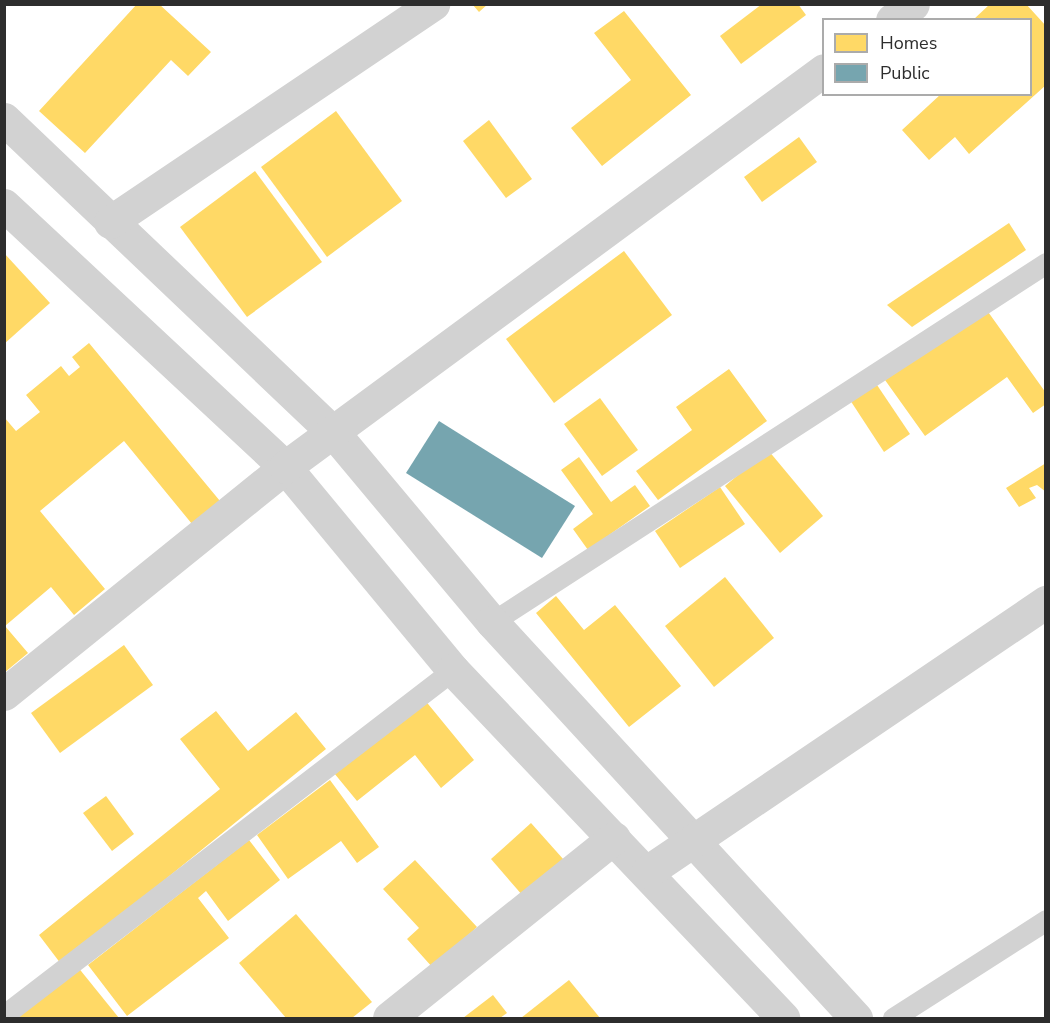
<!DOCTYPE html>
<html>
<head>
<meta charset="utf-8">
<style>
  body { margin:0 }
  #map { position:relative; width:1050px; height:1023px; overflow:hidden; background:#fff; font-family:"Nunito Sans",sans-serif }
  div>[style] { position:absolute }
  .homes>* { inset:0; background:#ffd966 }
  .public>* { inset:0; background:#76a5af }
  .service>* { height:21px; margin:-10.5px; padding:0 10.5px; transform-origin:10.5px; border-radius:10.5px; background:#d2d2d2 }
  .minor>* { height:33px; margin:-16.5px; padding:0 16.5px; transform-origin:16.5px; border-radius:16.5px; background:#d2d2d2 }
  span { translate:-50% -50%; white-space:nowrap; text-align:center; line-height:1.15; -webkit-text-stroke:6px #fff; paint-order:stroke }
  .frame { position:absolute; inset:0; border:6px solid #2d2d2d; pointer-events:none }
  .legend { position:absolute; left:822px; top:18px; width:210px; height:78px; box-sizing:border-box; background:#fff; border:2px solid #ababab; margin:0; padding:8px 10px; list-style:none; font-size:18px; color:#2d2d2d }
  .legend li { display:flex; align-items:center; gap:12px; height:30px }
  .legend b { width:30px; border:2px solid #ababab }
</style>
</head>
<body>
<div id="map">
  <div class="homes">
    <div style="clip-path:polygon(137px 4px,159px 4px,211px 52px,188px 76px,171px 60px,85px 153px,39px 111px)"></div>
    <div style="clip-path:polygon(472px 4px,488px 4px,479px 12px)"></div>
    <div style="clip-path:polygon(762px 4px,798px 4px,806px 15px,741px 64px,720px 36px)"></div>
    <div style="clip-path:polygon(990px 4px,1026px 4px,1046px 26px,1046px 85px,969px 154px,955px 137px,929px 160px,902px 130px,941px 94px,1030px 94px,1030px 20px,973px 20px)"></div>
    <div style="clip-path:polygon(624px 11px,691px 95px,602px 166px,571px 128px,631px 80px,594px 33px)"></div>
    <div style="clip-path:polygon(336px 111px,402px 201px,327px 257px,261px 167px)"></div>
    <div style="clip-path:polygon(489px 120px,532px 179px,506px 198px,463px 141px)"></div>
    <div style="clip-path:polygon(799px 137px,817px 162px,762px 202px,744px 177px)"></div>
    <div style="clip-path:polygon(255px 171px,322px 262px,247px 317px,180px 227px)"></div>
    <div style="clip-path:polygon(1009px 223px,1026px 250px,912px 327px,887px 305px)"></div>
    <div style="clip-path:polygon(624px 251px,672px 315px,554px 403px,506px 339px)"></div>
    <div style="clip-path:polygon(4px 253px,50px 303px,4px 344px)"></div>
    <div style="clip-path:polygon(986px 309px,1046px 393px,1046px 404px,1033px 413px,1007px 377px,925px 436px,885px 380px)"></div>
    <div style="clip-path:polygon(89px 343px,220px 501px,192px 524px,124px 441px,40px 511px,105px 589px,74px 615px,51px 587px,5px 626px,28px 653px,4px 673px,4px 417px,16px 431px,40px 412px,26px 395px,61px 366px,69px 376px,80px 367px,72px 357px)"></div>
    <div style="clip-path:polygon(729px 369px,767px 421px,658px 500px,636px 471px,692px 430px,676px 407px)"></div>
    <div style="clip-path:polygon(875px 382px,910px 434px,884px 452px,850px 400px)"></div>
    <div style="clip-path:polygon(600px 398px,638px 450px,602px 476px,564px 424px)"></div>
    <div style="clip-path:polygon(768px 450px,823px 516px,780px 553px,725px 486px)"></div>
    <div style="clip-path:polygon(579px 457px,611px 502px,635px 485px,650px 506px,588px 550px,573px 529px,593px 514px,561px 470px)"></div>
    <div style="clip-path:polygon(1046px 463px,1046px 492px,1037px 485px,1029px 488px,1036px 498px,1019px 507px,1006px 488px)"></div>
    <div style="clip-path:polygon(720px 487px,745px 524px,680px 568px,655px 531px)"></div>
    <div style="clip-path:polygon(725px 577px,774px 638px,714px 687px,665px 626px)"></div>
    <div style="clip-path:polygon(556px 596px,584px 630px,615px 605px,681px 686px,629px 727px,536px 613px)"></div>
    <div style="clip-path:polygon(124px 645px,153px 685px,60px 753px,31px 713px)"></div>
    <div style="clip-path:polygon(424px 699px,474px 760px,441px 788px,415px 755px,357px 801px,334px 773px)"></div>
    <div style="clip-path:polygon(216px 711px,248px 751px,296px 712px,326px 749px,61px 964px,39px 935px,220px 789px,180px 739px)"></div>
    <div style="clip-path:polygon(330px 780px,379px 847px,357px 863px,341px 841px,288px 879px,257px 835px)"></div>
    <div style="clip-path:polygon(106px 796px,134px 834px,112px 851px,83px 813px)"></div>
    <div style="clip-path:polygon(531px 823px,564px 860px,523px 896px,491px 859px)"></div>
    <div style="clip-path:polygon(249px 840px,280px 880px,228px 921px,206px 891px,198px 898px,229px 938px,127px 1016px,88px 965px)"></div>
    <div style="clip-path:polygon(415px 860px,477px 927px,433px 968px,407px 939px,419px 928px,383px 889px)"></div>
    <div style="clip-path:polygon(296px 914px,372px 1002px,352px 1018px,286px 1018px,239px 963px)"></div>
    <div style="clip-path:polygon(77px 966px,119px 1018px,12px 1018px)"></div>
    <div style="clip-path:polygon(569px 980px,600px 1018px,521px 1018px)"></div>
    <div style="clip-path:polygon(493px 995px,507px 1013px,500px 1018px,463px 1018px)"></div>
  </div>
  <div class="public">
    <div style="clip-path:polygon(439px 421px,575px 506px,542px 558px,406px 473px)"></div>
  </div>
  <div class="service">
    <div style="left:492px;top:622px;width:660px;rotate:-32.94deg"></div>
    <div style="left:4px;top:1015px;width:566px;rotate:-37.54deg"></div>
    <div style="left:893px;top:1018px;width:182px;rotate:-32.6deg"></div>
  </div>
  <div class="minor">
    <div style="left:892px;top:20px;width:26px;rotate:-37deg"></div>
    <div style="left:4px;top:119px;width:454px;rotate:43.6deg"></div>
    <div style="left:333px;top:432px;width:248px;rotate:50.1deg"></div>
    <div style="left:492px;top:622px;width:538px;rotate:47.41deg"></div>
    <div style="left:4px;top:205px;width:384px;rotate:43deg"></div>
    <div style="left:285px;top:467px;width:264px;rotate:50.4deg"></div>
    <div style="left:453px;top:670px;width:480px;rotate:46.5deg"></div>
    <div style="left:110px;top:222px;width:390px;rotate:-34deg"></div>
    <div style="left:4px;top:694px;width:361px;rotate:-38.9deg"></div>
    <div style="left:285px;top:467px;width:669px;rotate:-36.37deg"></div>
    <div style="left:647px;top:872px;width:482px;rotate:-34.1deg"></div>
    <div style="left:389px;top:1018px;width:288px;rotate:-38.7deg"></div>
  </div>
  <div class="frame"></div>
  <ul class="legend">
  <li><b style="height:16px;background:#ffd966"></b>Homes</li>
  <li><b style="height:16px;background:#76a5af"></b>Public</li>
  </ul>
</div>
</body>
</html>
